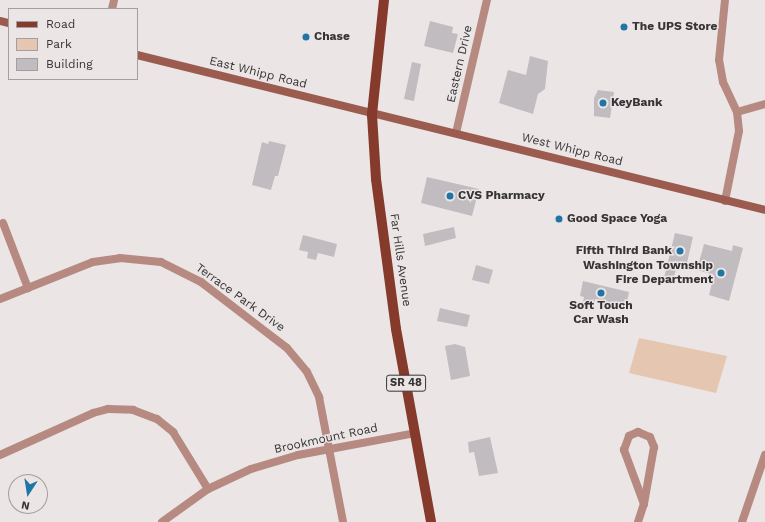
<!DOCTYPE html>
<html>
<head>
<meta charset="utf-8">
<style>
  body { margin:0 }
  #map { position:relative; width:765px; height:522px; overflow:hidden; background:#ebe5e6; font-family:"Work Sans",sans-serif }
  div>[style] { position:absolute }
  .green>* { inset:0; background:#e5c6b0 }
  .building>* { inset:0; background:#c1bcbf }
  .street>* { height:8px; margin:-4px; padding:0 4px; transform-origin:4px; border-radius:4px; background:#b68a80 }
  .secondary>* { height:8px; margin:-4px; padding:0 4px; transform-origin:4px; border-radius:4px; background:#9b5c4f }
  .primary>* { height:10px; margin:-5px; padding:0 5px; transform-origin:5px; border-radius:5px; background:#853a2b }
  .dots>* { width:11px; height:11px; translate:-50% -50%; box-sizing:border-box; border:2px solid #ebe5e6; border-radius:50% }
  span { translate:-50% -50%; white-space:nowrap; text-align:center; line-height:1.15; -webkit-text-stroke:3px #ebe5e6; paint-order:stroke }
  .shield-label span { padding:1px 3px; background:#ebe5e6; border:1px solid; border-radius:3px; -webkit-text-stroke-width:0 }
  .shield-label { font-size:11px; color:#363434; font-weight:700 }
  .poi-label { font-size:12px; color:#363434; font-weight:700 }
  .left { translate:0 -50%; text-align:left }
  .right { translate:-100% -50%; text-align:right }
  .street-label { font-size:12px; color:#363434 }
  .legend { position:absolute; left:8px; top:8px; width:130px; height:72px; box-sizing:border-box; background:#ebe5e6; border:1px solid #a39e9f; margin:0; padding:5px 7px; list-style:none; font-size:12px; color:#363434 }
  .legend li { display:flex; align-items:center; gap:8px; height:20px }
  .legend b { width:20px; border:1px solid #a39e9f }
  .north { position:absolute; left:8px; top:474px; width:40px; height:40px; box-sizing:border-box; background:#ebe5e6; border:1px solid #a39e9f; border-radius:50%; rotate:192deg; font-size:11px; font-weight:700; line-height:16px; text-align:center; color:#363434 }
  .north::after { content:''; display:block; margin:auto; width:14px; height:18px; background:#1f75a5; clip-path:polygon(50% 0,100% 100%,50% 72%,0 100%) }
</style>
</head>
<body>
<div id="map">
  <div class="green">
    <div style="clip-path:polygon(639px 338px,727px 356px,716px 393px,629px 373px)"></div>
  </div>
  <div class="building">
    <div style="clip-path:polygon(430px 21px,453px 27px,452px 33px,458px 34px,453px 53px,424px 46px)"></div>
    <div style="clip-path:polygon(530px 56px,548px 61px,545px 89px,538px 94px,533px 114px,499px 103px,508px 70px,526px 75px)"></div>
    <div style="clip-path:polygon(412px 62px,421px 64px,414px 101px,404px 99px)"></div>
    <div style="clip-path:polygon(598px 90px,614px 92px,610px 118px,594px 116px,594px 98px)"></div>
    <div style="clip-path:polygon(269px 141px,286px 145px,278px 176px,275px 176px,271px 190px,252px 185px,262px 142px,268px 144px)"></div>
    <div style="clip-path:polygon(427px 177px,479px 189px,472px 216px,421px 203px)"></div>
    <div style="clip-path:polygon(454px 227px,456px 238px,425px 246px,423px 234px)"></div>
    <div style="clip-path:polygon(675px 233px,693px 237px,686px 267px,677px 265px,673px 281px,664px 278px)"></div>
    <div style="clip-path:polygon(303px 235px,337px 244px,334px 257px,318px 253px,316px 260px,307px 258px,308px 252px,299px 250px)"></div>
    <div style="clip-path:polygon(704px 244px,732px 251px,733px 245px,743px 248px,729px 301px,709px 295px,714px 275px,697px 270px)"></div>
    <div style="clip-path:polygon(476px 265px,493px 270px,489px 284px,472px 280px)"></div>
    <div style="clip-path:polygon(583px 281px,629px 292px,626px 306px,595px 299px,594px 305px,583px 302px,584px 297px,580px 296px)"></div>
    <div style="clip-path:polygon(440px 308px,470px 315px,467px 327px,437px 321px)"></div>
    <div style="clip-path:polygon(455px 344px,465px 347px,470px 376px,451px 380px,445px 346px)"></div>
    <div style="clip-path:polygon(490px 437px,498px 473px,479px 476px,474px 452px,469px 453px,468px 442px)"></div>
  </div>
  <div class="street">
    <div style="left:112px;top:9px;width:9px;rotate:-77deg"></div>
    <div style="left:737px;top:112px;width:29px;rotate:-16deg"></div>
    <div style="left:456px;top:133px;width:137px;rotate:-76.9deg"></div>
    <div style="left:725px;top:201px;width:71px;rotate:-78.7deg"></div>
    <div style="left:739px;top:131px;width:19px;rotate:-96deg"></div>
    <div style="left:737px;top:112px;width:33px;rotate:-115deg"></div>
    <div style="left:723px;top:82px;width:22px;rotate:-100deg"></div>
    <div style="left:719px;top:60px;width:60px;rotate:-84.3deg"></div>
    <div style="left:3px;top:223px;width:70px;rotate:69deg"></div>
    <div style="left:0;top:299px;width:100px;rotate:-21.7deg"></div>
    <div style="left:93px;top:262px;width:27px;rotate:-8deg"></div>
    <div style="left:120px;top:258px;width:41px;rotate:5.6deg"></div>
    <div style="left:161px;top:262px;width:45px;rotate:26.6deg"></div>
    <div style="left:201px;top:282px;width:108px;rotate:37.5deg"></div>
    <div style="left:287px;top:348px;width:31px;rotate:50deg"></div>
    <div style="left:307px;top:372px;width:28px;rotate:64deg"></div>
    <div style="left:319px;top:397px;width:127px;rotate:79.1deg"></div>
    <div style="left:638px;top:432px;width:13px;rotate:23deg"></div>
    <div style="left:650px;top:437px;width:11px;rotate:68deg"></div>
    <div style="left:654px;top:447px;width:58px;rotate:100deg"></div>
    <div style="left:644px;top:504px;width:58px;rotate:-110.3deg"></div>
    <div style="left:624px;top:450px;width:15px;rotate:-70deg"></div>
    <div style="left:629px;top:436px;width:10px;rotate:-24deg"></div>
    <div style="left:0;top:455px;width:102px;rotate:-24.3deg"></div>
    <div style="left:93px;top:413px;width:16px;rotate:-15deg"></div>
    <div style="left:108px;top:409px;width:25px;rotate:2deg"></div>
    <div style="left:133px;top:410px;width:26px;rotate:21deg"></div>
    <div style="left:157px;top:419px;width:21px;rotate:39deg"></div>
    <div style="left:173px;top:432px;width:67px;rotate:58.4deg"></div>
    <div style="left:162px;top:522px;width:57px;rotate:-35.7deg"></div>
    <div style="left:208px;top:489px;width:47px;rotate:-24.9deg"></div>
    <div style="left:251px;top:469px;width:49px;rotate:-16.6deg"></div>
    <div style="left:298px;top:455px;width:119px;rotate:-10.6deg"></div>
    <div style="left:638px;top:522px;width:19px;rotate:-72deg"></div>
    <div style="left:742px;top:522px;width:71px;rotate:-71.1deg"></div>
  </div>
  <div class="secondary">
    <div style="left:0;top:21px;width:9px;rotate:13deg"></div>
    <div style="left:137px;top:55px;width:647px;rotate:13.86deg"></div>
  </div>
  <div class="primary">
    <div style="left:384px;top:0;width:116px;rotate:96deg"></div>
    <div style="left:372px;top:115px;width:64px;rotate:86.4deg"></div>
    <div style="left:376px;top:179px;width:151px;rotate:82.4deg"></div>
    <div style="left:396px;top:329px;width:196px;rotate:79.7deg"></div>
  </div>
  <div class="dots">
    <div style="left:624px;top:27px;background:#1f75a5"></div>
    <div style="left:306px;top:37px;background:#1f75a5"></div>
    <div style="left:603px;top:103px;background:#1f75a5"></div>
    <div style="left:450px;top:196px;background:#1f75a5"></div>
    <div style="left:559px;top:219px;background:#1f75a5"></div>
    <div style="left:680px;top:251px;background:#1f75a5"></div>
    <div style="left:721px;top:273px;background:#1f75a5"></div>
    <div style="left:601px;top:293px;background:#1f75a5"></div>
  </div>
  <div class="shield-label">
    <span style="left:406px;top:383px">SR 48</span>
  </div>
  <div class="poi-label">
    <span class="left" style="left:632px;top:27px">The UPS Store</span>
    <span class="left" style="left:314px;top:37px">Chase</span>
    <span class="left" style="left:611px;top:103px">KeyBank</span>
    <span class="left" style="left:458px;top:196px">CVS Pharmacy</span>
    <span class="left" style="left:567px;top:219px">Good Space Yoga</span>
    <span class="right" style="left:672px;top:251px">Fifth Third Bank</span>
    <span class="right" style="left:713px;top:273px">Washington Township<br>Fire Department</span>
    <span style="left:601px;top:313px">Soft Touch<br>Car Wash</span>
  </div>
  <div class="street-label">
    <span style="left:460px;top:64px;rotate:-77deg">Eastern Drive</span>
    <span style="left:258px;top:73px;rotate:14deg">East Whipp Road</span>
    <span style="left:572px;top:150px;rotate:14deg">West Whipp Road</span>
    <span style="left:400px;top:260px;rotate:82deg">Far Hills Avenue</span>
    <span style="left:240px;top:298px;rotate:36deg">Terrace Park Drive</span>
    <span style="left:326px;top:439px;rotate:-12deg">Brookmount Road</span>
  </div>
  <ul class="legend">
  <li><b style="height:5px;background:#853a2b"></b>Road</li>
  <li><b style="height:11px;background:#e5c6b0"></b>Park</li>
  <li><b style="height:11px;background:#c1bcbf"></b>Building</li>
  </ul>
  <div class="north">N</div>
</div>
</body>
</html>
